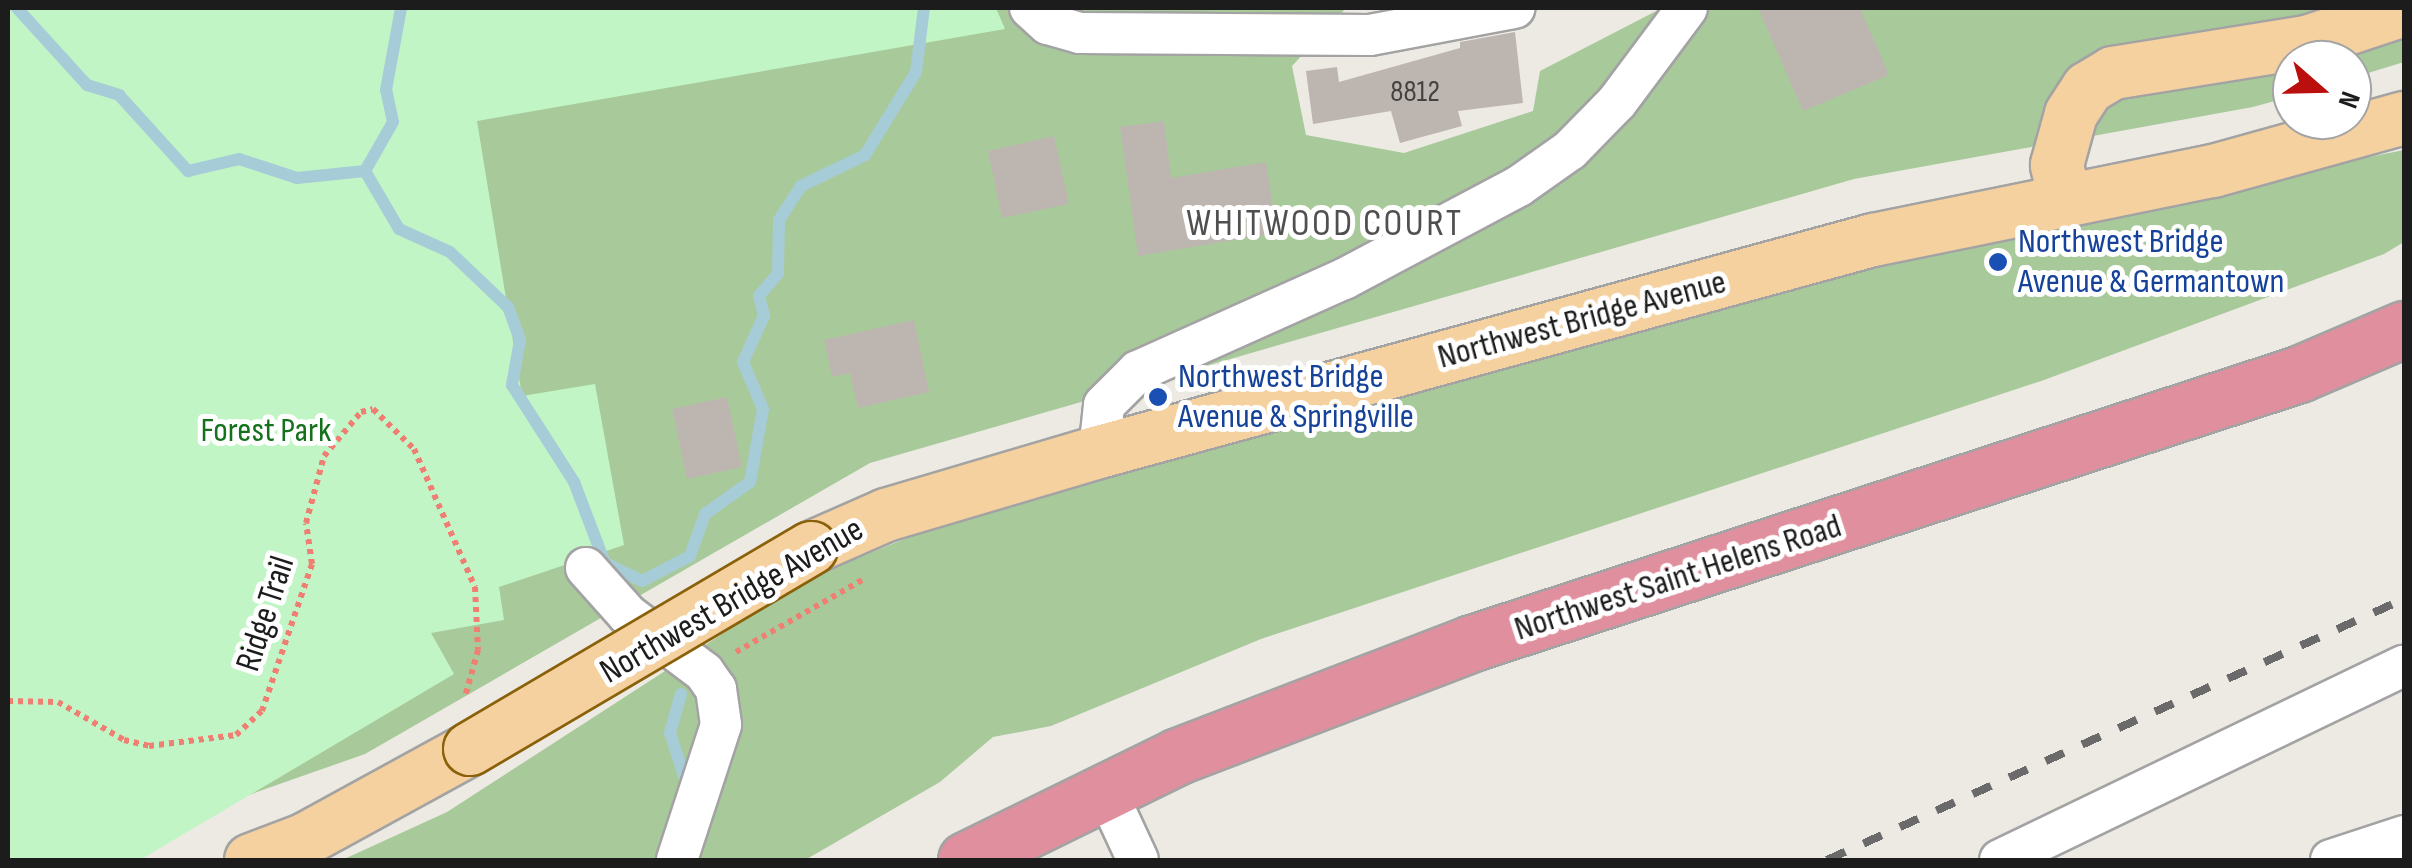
<!DOCTYPE html>
<html>
<head>
<meta charset="utf-8">
<style>
  body { margin:0 }
  #map { position:relative; width:2412px; height:868px; overflow:hidden; background:#edeae3; font-family:"Sofia Sans Condensed",sans-serif }
  div>[style] { position:absolute }
  .forest>* { inset:0; background:#a8ca9a }
  .park>* { inset:0; background:#c2f5c6 }
  .stream>* { height:12px; margin:-6px; padding:0 6px; transform-origin:6px; border-radius:6px; background:#a6ccd8 }
  .building>* { inset:0; background:#bdb6b0 }
  .path>* { height:6px; margin-top:-3px; transform-origin:0; background:repeating-linear-gradient(90deg,#ef7f72 0 5px,transparent 0 10px) }
  .roads { filter:drop-shadow(2px 0 #a3a3a3) drop-shadow(-2px 0 #a3a3a3) drop-shadow(0 2px #a3a3a3) drop-shadow(0 -2px #a3a3a3) }
  .minor>* { height:40px; margin:-20px; padding:0 20px; transform-origin:20px; border-radius:20px; background:#fff }
  .major>* { height:52px; margin:-26px; padding:0 26px; transform-origin:26px; border-radius:26px; background:#f5d1a0 }
  .highway>* { height:55px; margin:-27.5px; padding:0 27.5px; transform-origin:27.5px; border-radius:27.5px; background:#e08f9e }
  .rail>* { height:8px; margin-top:-4px; transform-origin:0; background:repeating-linear-gradient(90deg,#6a6a6a 0 20px,transparent 0 40px) }
  .bridges { filter:drop-shadow(2px 0 #8a610a) drop-shadow(-2px 0 #8a610a) drop-shadow(0 2px #8a610a) drop-shadow(0 -2px #8a610a) }
  .major-bridge>* { height:52px; margin:-26px; padding:0 26px; transform-origin:26px; border-radius:26px; background:#f5d1a0 }
  .dots>* { width:28px; height:28px; translate:-50% -50%; box-sizing:border-box; border:5px solid #fff; border-radius:50% }
  span { translate:-50% -50%; white-space:nowrap; text-align:center; line-height:1.15; -webkit-text-stroke:10px #fff; paint-order:stroke }
  .number-label { font-size:30px; color:#444241 }
  .number-label span { -webkit-text-stroke-width:0 }
  .transit-label { font-size:35px; color:#164399 }
  .left { translate:0 -50%; text-align:left }
  .street-label { font-size:35px; color:#1c1c1c }
  .park-label { font-size:35px; color:#13721b }
  .neighbourhood-label { font-size:38px; color:#4f4f4f; letter-spacing:2.5px }
  .frame { position:absolute; inset:0; border:10px solid #1c1c1c; pointer-events:none }
  .north { position:absolute; left:2272px; top:40px; width:100px; height:100px; box-sizing:border-box; background:#fff; border:2px solid #a4a4a4; border-radius:50%; rotate:110deg; font-size:28px; font-weight:700; line-height:40px; text-align:center; color:#1c1c1c }
  .north::after { content:''; display:block; margin:auto; width:35px; height:45px; background:#bb0f0e; clip-path:polygon(50% 0,100% 100%,50% 72%,0 100%) }
</style>
</head>
<body>
<div id="map">
  <div class="forest">
    <div style="clip-path:polygon(8px 8px,1346px 8px,1292px 66px,1306px 135px,1404px 153px,1533px 111px,1540px 71px,1662px 8px,2404px 8px,2404px 62px,2352px 78px,2352px 60px,2292px 60px,2292px 96px,2253px 107px,1854px 179px,870px 463px,365px 754px,64px 860px,8px 860px)"></div>
    <div style="clip-path:polygon(2404px 150px,2404px 242px,2384px 254px,2044px 380px,1261px 639px,1051px 726px,993px 737px,940px 782px,805px 860px,342px 860px,447px 812px,809px 578px,929px 529px,1873px 256px)"></div>
  </div>
  <div class="park">
    <div style="clip-path:polygon(8px 8px,996px 8px,1005px 29px,477px 121px,522px 396px,595px 384px,624px 545px,499px 587px,504px 620px,431px 633px,454px 674px,140px 860px,8px 860px)"></div>
  </div>
  <div class="stream">
    <div style="left:17px;top:8px;width:104px;rotate:47.7deg"></div>
    <div style="left:87px;top:85px;width:34px;rotate:17deg"></div>
    <div style="left:119px;top:95px;width:103px;rotate:47.8deg"></div>
    <div style="left:188px;top:171px;width:52px;rotate:-13.2deg"></div>
    <div style="left:239px;top:159px;width:61px;rotate:18.1deg"></div>
    <div style="left:297px;top:178px;width:68px;rotate:-5.9deg"></div>
    <div style="left:365px;top:171px;width:67px;rotate:59.6deg"></div>
    <div style="left:399px;top:229px;width:56px;rotate:24.3deg"></div>
    <div style="left:450px;top:252px;width:80px;rotate:43.5deg"></div>
    <div style="left:508px;top:307px;width:35px;rotate:70deg"></div>
    <div style="left:520px;top:340px;width:46px;rotate:100.1deg"></div>
    <div style="left:512px;top:385px;width:115px;rotate:57.4deg"></div>
    <div style="left:574px;top:482px;width:87px;rotate:69.1deg"></div>
    <div style="left:605px;top:563px;width:41px;rotate:25.9deg"></div>
    <div style="left:642px;top:581px;width:54px;rotate:-27.5deg"></div>
    <div style="left:690px;top:556px;width:45px;rotate:-70.3deg"></div>
    <div style="left:705px;top:514px;width:55px;rotate:-35.4deg"></div>
    <div style="left:750px;top:482px;width:74px;rotate:-79.9deg"></div>
    <div style="left:763px;top:409px;width:51px;rotate:-113.1deg"></div>
    <div style="left:743px;top:362px;width:51px;rotate:-65.5deg"></div>
    <div style="left:764px;top:316px;width:21px;rotate:-104deg"></div>
    <div style="left:759px;top:296px;width:30px;rotate:-50deg"></div>
    <div style="left:778px;top:273px;width:53px;rotate:-88.9deg"></div>
    <div style="left:779px;top:220px;width:40px;rotate:-57.1deg"></div>
    <div style="left:801px;top:186px;width:71px;rotate:-25.8deg"></div>
    <div style="left:865px;top:155px;width:97px;rotate:-58.4deg"></div>
    <div style="left:916px;top:72px;width:64px;rotate:-82.9deg"></div>
    <div style="left:365px;top:171px;width:56px;rotate:-60.3deg"></div>
    <div style="left:393px;top:122px;width:33px;rotate:-102deg"></div>
    <div style="left:386px;top:90px;width:83px;rotate:-79.6deg"></div>
    <div style="left:681px;top:694px;width:41px;rotate:105.8deg"></div>
    <div style="left:670px;top:733px;width:61px;rotate:71.9deg"></div>
  </div>
  <div class="building">
    <div style="clip-path:polygon(1758px 8px,1860px 8px,1889px 75px,1803px 111px)"></div>
    <div style="clip-path:polygon(1515px 32px,1523px 103px,1458px 111px,1462px 126px,1400px 143px,1391px 111px,1313px 124px,1306px 71px,1337px 67px,1339px 82px,1460px 48px,1460px 42px)"></div>
    <div style="clip-path:polygon(1164px 121px,1171px 178px,1266px 162px,1277px 233px,1138px 256px,1120px 127px)"></div>
    <div style="clip-path:polygon(1054px 136px,1069px 204px,1002px 218px,988px 151px)"></div>
    <div style="clip-path:polygon(914px 320px,929px 392px,858px 408px,850px 373px,832px 377px,824px 340px)"></div>
    <div style="clip-path:polygon(727px 397px,742px 467px,687px 479px,672px 409px)"></div>
  </div>
  <div class="path">
    <div style="left:736px;top:652px;width:147px;rotate:-29.7deg"></div>
    <div style="left:8px;top:701px;width:50px;rotate:1.1deg"></div>
    <div style="left:58px;top:702px;width:76px;rotate:29.9deg"></div>
    <div style="left:124px;top:740px;width:26px;rotate:13deg"></div>
    <div style="left:149px;top:746px;width:88px;rotate:-7.2deg"></div>
    <div style="left:236px;top:735px;width:35px;rotate:-43deg"></div>
    <div style="left:262px;top:711px;width:155px;rotate:-71.2deg"></div>
    <div style="left:312px;top:564px;width:41px;rotate:-98.3deg"></div>
    <div style="left:306px;top:523px;width:69px;rotate:-75deg"></div>
    <div style="left:324px;top:456px;width:57px;rotate:-49.9deg"></div>
    <div style="left:361px;top:412px;width:12px;rotate:-14deg"></div>
    <div style="left:373px;top:409px;width:57px;rotate:44.3deg"></div>
    <div style="left:414px;top:449px;width:151px;rotate:66.2deg"></div>
    <div style="left:475px;top:587px;width:63px;rotate:87.3deg"></div>
    <div style="left:478px;top:650px;width:49px;rotate:105.5deg"></div>
  </div>
  <div class="roads">
    <div class="minor">
      <div style="left:1030px;top:8px;width:24px;rotate:42deg"></div>
      <div style="left:1048px;top:24px;width:33px;rotate:16deg"></div>
      <div style="left:1080px;top:33px;width:290px;rotate:0.4deg"></div>
      <div style="left:1370px;top:35px;width:147px;rotate:-10.6deg"></div>
      <div style="left:1099px;top:452px;width:47px;rotate:-83.9deg"></div>
      <div style="left:1104px;top:405px;width:48px;rotate:-45deg"></div>
      <div style="left:1138px;top:371px;width:226px;rotate:-24.1deg"></div>
      <div style="left:1344px;top:279px;width:198px;rotate:-28deg"></div>
      <div style="left:1519px;top:186px;width:62px;rotate:-35.2deg"></div>
      <div style="left:1570px;top:150px;width:67px;rotate:-45.6deg"></div>
      <div style="left:1617px;top:102px;width:117px;rotate:-53.3deg"></div>
      <div style="left:586px;top:568px;width:63px;rotate:48.2deg"></div>
      <div style="left:628px;top:615px;width:95px;rotate:36.9deg"></div>
      <div style="left:704px;top:672px;width:21px;rotate:55deg"></div>
      <div style="left:716px;top:689px;width:36px;rotate:82deg"></div>
      <div style="left:721px;top:725px;width:142px;rotate:108.1deg"></div>
      <div style="left:1105px;top:789px;width:78px;rotate:65.1deg"></div>
      <div style="left:2000px;top:860px;width:448px;rotate:-25.7deg"></div>
      <div style="left:2331px;top:860px;width:77px;rotate:-18.2deg"></div>
    </div>
    <div class="major">
      <div style="left:2066px;top:202px;width:38px;rotate:-104deg"></div>
      <div style="left:2057px;top:165px;width:53px;rotate:-74.6deg"></div>
      <div style="left:2071px;top:114px;width:31px;rotate:-57deg"></div>
      <div style="left:2088px;top:88px;width:29px;rotate:-31deg"></div>
      <div style="left:2113px;top:73px;width:196px;rotate:-9.1deg"></div>
      <div style="left:2307px;top:42px;width:102px;rotate:-18.3deg"></div>
      <div style="left:811px;top:548px;width:82px;rotate:-23.7deg"></div>
      <div style="left:886px;top:515px;width:222px;rotate:-16.5deg"></div>
      <div style="left:1099px;top:452px;width:803px;rotate:-15.32deg"></div>
      <div style="left:1873px;top:240px;width:347px;rotate:-11.5deg"></div>
      <div style="left:2213px;top:171px;width:198px;rotate:-15.5deg"></div>
      <div style="left:251px;top:860px;width:57px;rotate:-20.7deg"></div>
      <div style="left:304px;top:840px;width:189px;rotate:-28.7deg"></div>
    </div>
    <div class="highway">
      <div style="left:966px;top:860px;width:236px;rotate:-26.1deg"></div>
      <div style="left:1178px;top:756px;width:315px;rotate:-21deg"></div>
      <div style="left:1472px;top:643px;width:870px;rotate:-18.02deg"></div>
      <div style="left:2299px;top:374px;width:114px;rotate:-23.2deg"></div>
    </div>
  </div>
  <div class="rail">
    <div style="left:1827px;top:860px;width:633px;rotate:-24.34deg"></div>
  </div>
  <div class="bridges">
    <div class="major-bridge">
      <div style="left:470px;top:749px;width:396px;rotate:-30.5deg"></div>
    </div>
  </div>
  <div class="dots">
    <div style="left:1998px;top:262px;background:#1a4fb4"></div>
    <div style="left:1158px;top:397px;background:#1a4fb4"></div>
  </div>
  <div class="number-label">
    <span style="left:1415px;top:92px">8812</span>
  </div>
  <div class="transit-label">
    <span class="left" style="left:2018px;top:262px">Northwest Bridge<br>Avenue &amp; Germantown</span>
    <span class="left" style="left:1178px;top:397px">Northwest Bridge<br>Avenue &amp; Springville</span>
  </div>
  <div class="street-label">
    <span style="left:1582px;top:320px;rotate:-15deg">Northwest Bridge Avenue</span>
    <span style="left:1678px;top:578px;rotate:-18deg">Northwest Saint Helens Road</span>
    <span style="left:732px;top:601px;rotate:-30deg">Northwest Bridge Avenue</span>
    <span style="left:266px;top:614px;rotate:-72deg">Ridge Trail</span>
  </div>
  <div class="park-label">
    <span style="left:266px;top:431px">Forest Park</span>
  </div>
  <div class="neighbourhood-label">
    <span style="left:1325px;top:224px">WHITWOOD COURT</span>
  </div>
  <div class="frame"></div>
  <div class="north">N</div>
</div>
</body>
</html>
